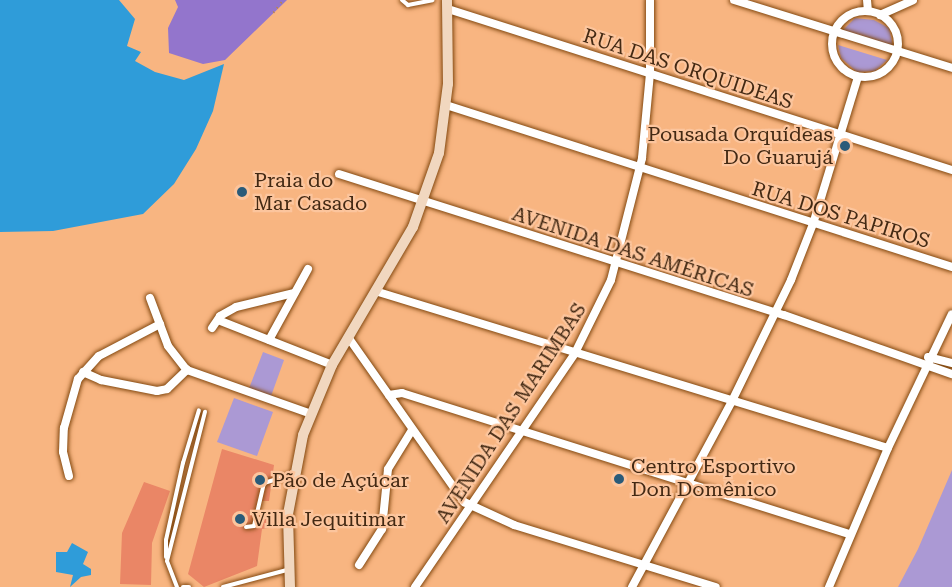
<!DOCTYPE html>
<meta charset="utf-8">
<style>
body{margin:0}
#map{position:relative;width:952px;height:587px;overflow:hidden;background:#f8b581;font-family:"Roboto Serif",serif}
div>[style]{position:absolute}
[style*='--x']{left:calc(var(--x)*1px);top:calc(var(--y)*1px);width:calc(var(--w)*1px);rotate:calc(var(--a)*1deg)}
.green>*{inset:0;background:#ab99d4}
.forest>*{inset:0;background:#9375cc}
.water>*{inset:0;background:#2f9cd9}
.building>*{inset:0;background:#ea8666}
.path>*{height:1.5px;margin-top:-0.75px;transform-origin:0;background:repeating-linear-gradient(90deg,#b78359 0 1.5px,transparent 0 6px)}
.roads{filter:drop-shadow(0 0 2px #834910) drop-shadow(0 0 2px #834910)}
.lane>*{height:4px;margin:-2px;padding:0 2px;transform-origin:2px;border-radius:2px;background:#fff}
.street>*{height:8px;margin:-4px;padding:0 4px;transform-origin:4px;border-radius:4px;background:#fff}
.street>.ring{margin:-4px;padding:0;box-sizing:content-box;background:none;border:8px solid #fff;border-radius:50%}
.secondary>*{height:10px;margin:-5px;padding:0 5px;transform-origin:5px;border-radius:5px;background:#f1d7bf}
.dots>*{width:16px;height:16px;translate:-50% -50%;box-sizing:border-box;border:3px solid #fcc59d;border-radius:50%}
span{translate:-50% -50%;white-space:nowrap;text-align:center;line-height:1.15;-webkit-text-stroke:4.5px #fcc59d;paint-order:stroke}
.street-label{font-size:20px;color:#432913}
.poi-label{font-size:20px;color:#432913}
.right{translate:-100% -50%;text-align:right}
.left{translate:0 -50%;text-align:left}
</style>
<div id="map">
<div class="green">
<i style="clip-path:polygon(855px 18px,874px 20px,889px 28px,893px 46px,842px 31px)"></i>
<i style="clip-path:polygon(838px 45px,887px 60px,875px 71px,857px 72px,841px 58px)"></i>
<i style="clip-path:polygon(263px 352px,284px 360px,270px 399px,248px 391px)"></i>
<i style="clip-path:polygon(234px 398px,273px 412px,257px 456px,217px 442px)"></i>
<i style="clip-path:polygon(952px 470px,952px 587px,898px 587px,918px 549px)"></i>
</div>
<div class="forest">
<i style="clip-path:polygon(175px 0,287px 0,225px 60px,203px 64px,169px 53px,168px 28px,178px 7px)"></i>
</div>
<div class="water">
<i style="clip-path:polygon(0 0,119px 0,135px 19px,127px 46px,141px 52px,135px 61px,155px 72px,184px 80px,224px 64px,213px 111px,196px 149px,174px 184px,143px 214px,53px 231px,0 232px)"></i>
<i style="clip-path:polygon(72px 543px,88px 552px,83px 564px,91px 569px,91px 575px,81px 577px,70px 587px,73px 575px,56px 572px,56px 552px,67px 552px)"></i>
</div>
<div class="building">
<i style="clip-path:polygon(222px 449px,274px 465px,269px 501px,261px 501px,260px 513px,270px 514px,269px 528px,262px 529px,257px 566px,204px 587px,188px 574px)"></i>
<i style="clip-path:polygon(144px 482px,170px 491px,152px 543px,151px 585px,120px 584px,122px 533px)"></i>
</div>
<div class="path">
<i style="--x:273;--y:13;--w:16;--a:-52"></i>
</div>
<div class="roads">
<div class="lane">
<i style="--x:402;--y:0;--w:8;--a:40"></i>
<i style="--x:408;--y:5;--w:25;--a:-11"></i>
<i style="--x:246;--y:527;--w:8;--a:-7"></i>
<i style="--x:254;--y:526;--w:44;--a:-76.9"></i>
<i style="--x:264;--y:483;--w:30;--a:-17"></i>
<i style="--x:166;--y:557;--w:17;--a:-90"></i>
<i style="--x:166;--y:540;--w:79;--a:-77.6"></i>
<i style="--x:183;--y:463;--w:55;--a:-73.2"></i>
<i style="--x:177;--y:587;--w:28;--a:-111"></i>
<i style="--x:167;--y:561;--w:154;--a:-75.7"></i>
<i style="--x:183;--y:587;--w:6;--a:0"></i>
<i style="--x:223;--y:587;--w:66;--a:-14.9"></i>
</div>
<div class="street">
<i style="--x:734;--y:0;--w:228;--a:17.3"></i>
<i style="--x:867;--y:0;--w:11;--a:85"></i>
<i style="--x:448;--y:9;--w:529;--a:17.72"></i>
<i class="ring" style="left:832px;top:11px;width:58px;height:58px"></i>
<i style="--x:880;--y:15;--w:36;--a:-24"></i>
<i style="--x:446;--y:105;--w:531;--a:17.75"></i>
<i style="--x:339;--y:174;--w:467;--a:17.6"></i>
<i style="--x:784;--y:315;--w:178;--a:19.4"></i>
<i style="--x:375;--y:291;--w:536;--a:17.02"></i>
<i style="--x:150;--y:298;--w:51;--a:69.4"></i>
<i style="--x:168;--y:346;--w:31;--a:52"></i>
<i style="--x:187;--y:370;--w:132;--a:19.5"></i>
<i style="--x:218;--y:320;--w:123;--a:21.5"></i>
<i style="--x:212;--y:328;--w:14;--a:-56"></i>
<i style="--x:220;--y:316;--w:18;--a:-29"></i>
<i style="--x:236;--y:307;--w:60;--a:-13.6"></i>
<i style="--x:348;--y:337;--w:202;--a:54.9"></i>
<i style="--x:464;--y:502;--w:55;--a:24.7"></i>
<i style="--x:514;--y:525;--w:211;--a:17.1"></i>
<i style="--x:269;--y:340;--w:81;--a:-61.2"></i>
<i style="--x:928;--y:357;--w:25;--a:14"></i>
<i style="--x:83;--y:372;--w:20;--a:24"></i>
<i style="--x:101;--y:380;--w:57;--a:11.1"></i>
<i style="--x:157;--y:391;--w:10;--a:-11"></i>
<i style="--x:167;--y:389;--w:28;--a:-44"></i>
<i style="--x:389;--y:395;--w:13;--a:-9"></i>
<i style="--x:402;--y:393;--w:470;--a:17.5"></i>
<i style="--x:69;--y:476;--w:25;--a:-104"></i>
<i style="--x:63;--y:452;--w:24;--a:-88"></i>
<i style="--x:64;--y:428;--w:51;--a:-74.1"></i>
<i style="--x:78;--y:379;--w:31;--a:-48"></i>
<i style="--x:99;--y:356;--w:69;--a:-27.7"></i>
<i style="--x:359;--y:565;--w:43;--a:-57.4"></i>
<i style="--x:382;--y:529;--w:60;--a:-84.3"></i>
<i style="--x:388;--y:469;--w:46;--a:-58.4"></i>
<i style="--x:415;--y:587;--w:283;--a:-55.6"></i>
<i style="--x:575;--y:353;--w:81;--a:-63.7"></i>
<i style="--x:611;--y:280;--w:126;--a:-75.7"></i>
<i style="--x:642;--y:158;--w:84;--a:-84.6"></i>
<i style="--x:650;--y:74;--w:74;--a:-90"></i>
<i style="--x:632;--y:587;--w:211;--a:-61.7"></i>
<i style="--x:732;--y:401;--w:135;--a:-64"></i>
<i style="--x:791;--y:280;--w:60;--a:-68.6"></i>
<i style="--x:813;--y:224;--w:154;--a:-73"></i>
<i style="--x:829;--y:587;--w:151;--a:-67"></i>
<i style="--x:888;--y:448;--w:148;--a:-64.5"></i>
</div>
<div class="secondary">
<i style="--x:290;--y:587;--w:73;--a:-91.6"></i>
<i style="--x:288;--y:514;--w:80;--a:-79.2"></i>
<i style="--x:303;--y:435;--w:76;--a:-67.5"></i>
<i style="--x:332;--y:365;--w:160;--a:-59.6"></i>
<i style="--x:413;--y:227;--w:78;--a:-70.6"></i>
<i style="--x:439;--y:153;--w:70;--a:-82.6"></i>
<i style="--x:448;--y:84;--w:84;--a:-90.7"></i>
</div>
</div>
<div class="dots">
<i style="left:845px;top:146px;background:#2a5b79"></i>
<i style="left:242px;top:192px;background:#2a5b79"></i>
<i style="left:619px;top:479px;background:#2a5b79"></i>
<i style="left:260px;top:480px;background:#2a5b79"></i>
<i style="left:240px;top:519px;background:#2a5b79"></i>
</div>
<div class="street-label">
<span style="left:688px;top:69px;rotate:18deg">RUA DAS ORQUIDEAS</span>
<span style="left:841px;top:215px;rotate:17deg">RUA DOS PAPIROS</span>
<span style="left:633px;top:252px;rotate:18deg">AVENIDA DAS AMÉRICAS</span>
<span style="left:511px;top:413px;rotate:-57deg">AVENIDA DAS MARIMBAS</span>
</div>
<div class="poi-label">
<span class="right" style="left:833px;top:146px">Pousada Orquídeas<br>Do Guarujá</span>
<span class="left" style="left:254px;top:192px">Praia do<br>Mar Casado</span>
<span class="left" style="left:631px;top:478px">Centro Esportivo<br>Don Domênico</span>
<span class="left" style="left:272px;top:480px">Pão de Açúcar</span>
<span class="left" style="left:252px;top:519px">Villa Jequitimar</span>
</div>
</div>
